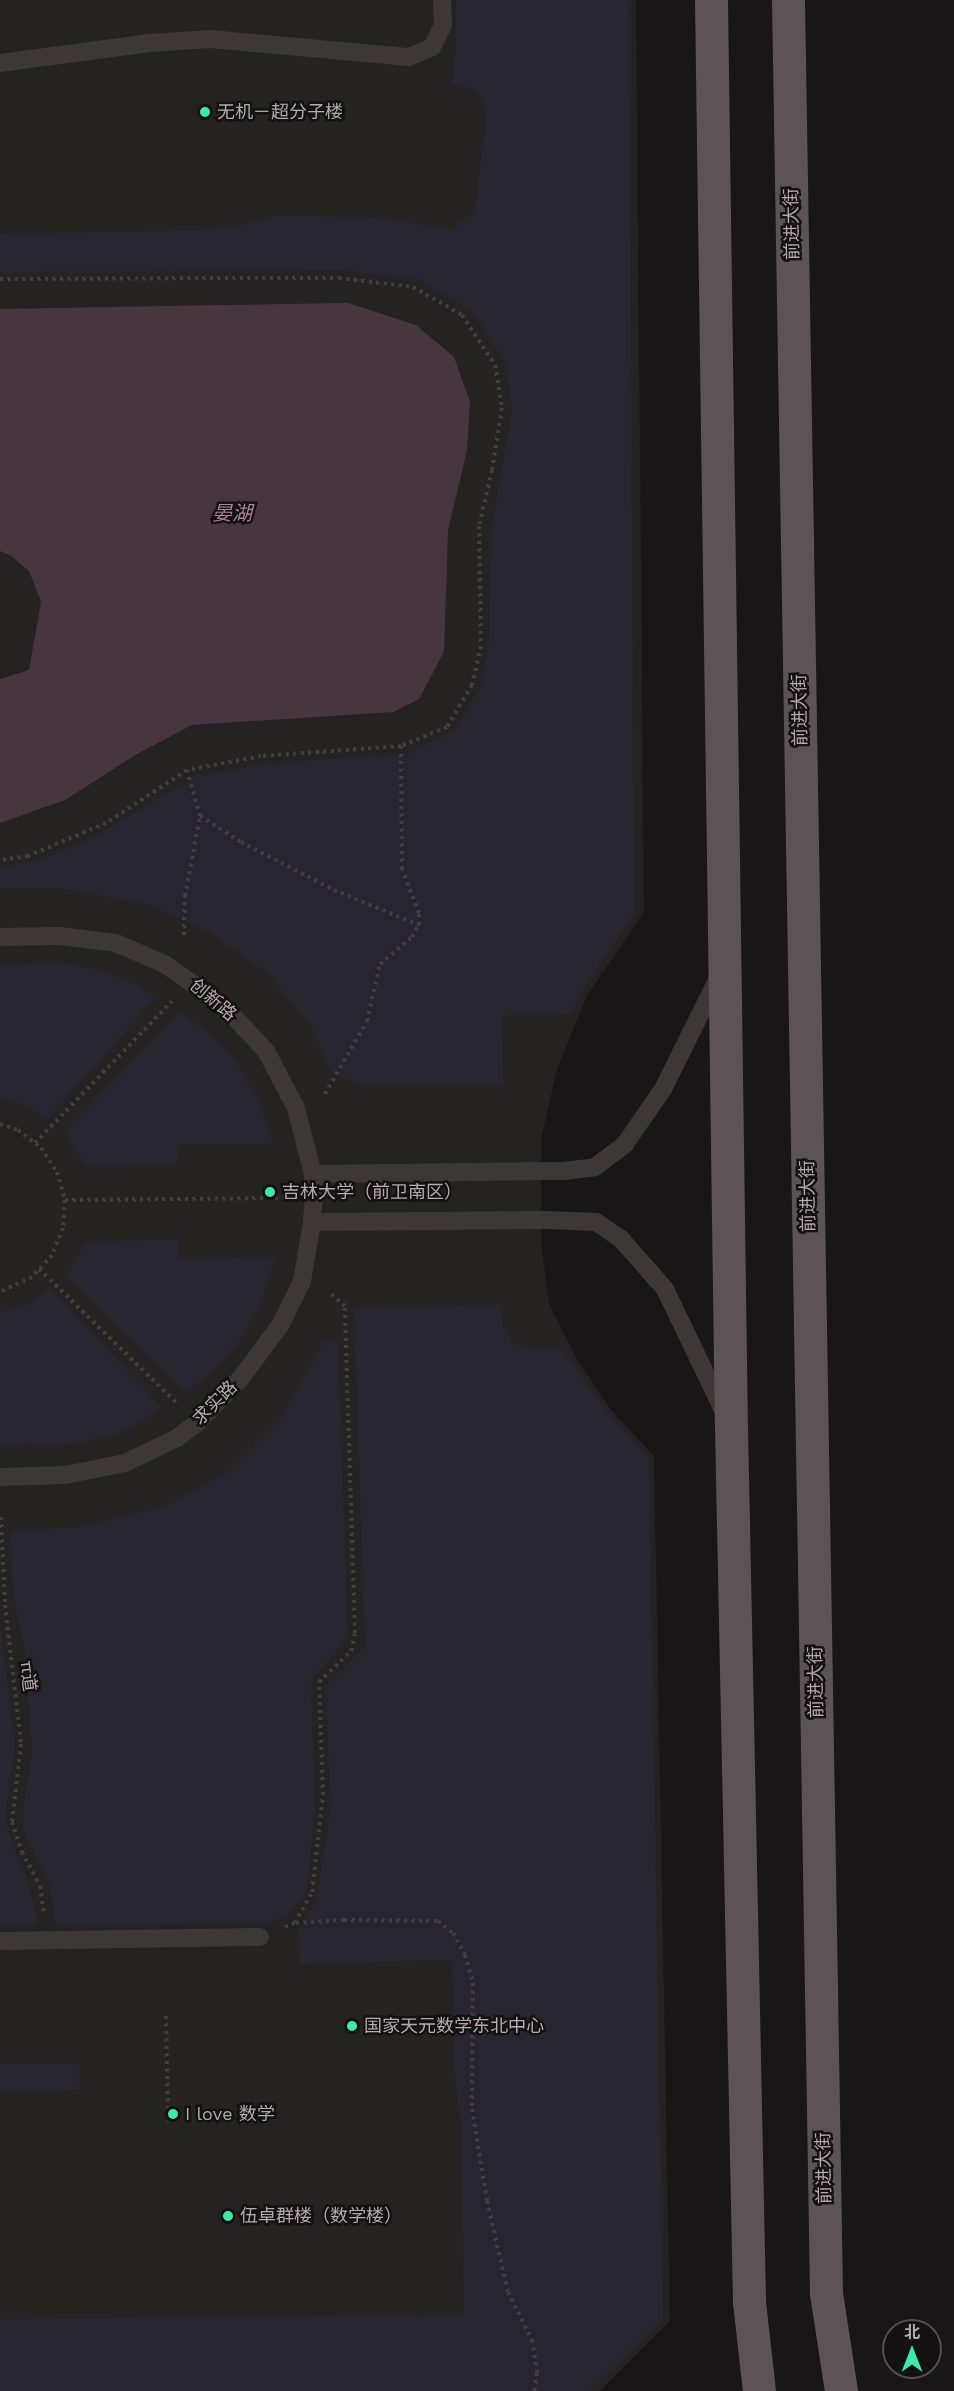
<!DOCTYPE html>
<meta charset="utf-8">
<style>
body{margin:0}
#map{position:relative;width:954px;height:2391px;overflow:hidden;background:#181616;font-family:"Work Sans","Noto Sans SC",sans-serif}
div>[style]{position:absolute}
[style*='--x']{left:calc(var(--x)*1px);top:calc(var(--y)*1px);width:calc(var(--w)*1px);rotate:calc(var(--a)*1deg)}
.built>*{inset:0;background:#252222}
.green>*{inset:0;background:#272630}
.water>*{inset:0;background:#47363f}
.path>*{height:4px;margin-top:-2px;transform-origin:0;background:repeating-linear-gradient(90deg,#443d3f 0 3px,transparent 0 7.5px)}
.lane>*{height:18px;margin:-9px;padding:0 9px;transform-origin:9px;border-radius:9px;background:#3d3738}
.primary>*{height:33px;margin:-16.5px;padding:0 16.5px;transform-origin:16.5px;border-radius:16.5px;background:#5c5356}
.dots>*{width:16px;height:16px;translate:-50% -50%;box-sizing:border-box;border:3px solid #131111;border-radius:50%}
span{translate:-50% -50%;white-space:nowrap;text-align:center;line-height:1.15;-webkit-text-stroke:5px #131111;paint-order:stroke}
.poi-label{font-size:18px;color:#b7a9ae}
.left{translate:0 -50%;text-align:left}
.street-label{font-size:18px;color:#b7a9ae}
.water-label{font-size:20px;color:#b0829c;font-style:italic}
.north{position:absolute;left:882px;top:2319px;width:60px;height:60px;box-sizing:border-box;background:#131111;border:2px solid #554e50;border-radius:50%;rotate:0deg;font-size:16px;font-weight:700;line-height:24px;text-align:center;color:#b7a9ae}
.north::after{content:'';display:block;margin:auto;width:21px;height:27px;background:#3de9a8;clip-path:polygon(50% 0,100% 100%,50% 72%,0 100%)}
</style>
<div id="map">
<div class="built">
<i style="clip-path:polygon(0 0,636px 0,644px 912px,587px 996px,557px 1069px,541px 1140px,541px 1243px,549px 1304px,577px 1359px,611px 1410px,654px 1456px,670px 2321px,600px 2391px,0 2391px)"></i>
</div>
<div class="green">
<i style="clip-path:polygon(456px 0,629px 0,634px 913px,589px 979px,570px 1014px,502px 1015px,503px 1085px,360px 1085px,331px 1072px,312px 1027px,267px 973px,209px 932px,148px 904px,57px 888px,0 888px,0 867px,38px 861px,89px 840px,197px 776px,266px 764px,409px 753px,455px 730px,481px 686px,489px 643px,491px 530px,512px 412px,506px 365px,474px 313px,419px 279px,342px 270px,0 272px,0 234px,200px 230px,244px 225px,278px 215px,378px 218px,453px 229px,475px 210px,487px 113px,477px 91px,452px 83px,456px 43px)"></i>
<i style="clip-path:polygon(62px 963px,103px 971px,137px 985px,156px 998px,47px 1119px,25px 1105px,0 1098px,0 965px)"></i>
<i style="clip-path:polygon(180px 1012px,207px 1031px,235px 1060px,259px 1101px,273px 1144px,178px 1145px,177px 1165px,85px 1166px,64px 1132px)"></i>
<i style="clip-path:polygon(178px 1239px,179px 1259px,275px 1257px,262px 1301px,239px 1342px,212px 1372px,186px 1392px,66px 1276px,86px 1242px)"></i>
<i style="clip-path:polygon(50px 1289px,162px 1407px,144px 1420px,111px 1436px,70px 1444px,0 1445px,0 1312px,28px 1304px)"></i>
<i style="clip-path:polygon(501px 1305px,503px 1327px,512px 1341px,526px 1349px,562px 1349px,607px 1412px,649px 1459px,663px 2319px,589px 2391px,0 2391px,0 2319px,464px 2315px,461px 2120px,455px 2083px,452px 1960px,300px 1964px,298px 1931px,316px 1902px,331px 1806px,325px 1687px,365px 1647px,354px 1308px)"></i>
<i style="clip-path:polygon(324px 1341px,338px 1342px,348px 1639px,311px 1679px,315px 1810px,306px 1894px,284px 1918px,261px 1923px,56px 1925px,50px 1884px,23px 1829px,23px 1808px,32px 1753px,24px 1647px,13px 1595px,10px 1531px,82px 1527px,167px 1506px,229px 1471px,281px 1418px)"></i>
<i style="clip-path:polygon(0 1623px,15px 1746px,5px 1816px,11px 1841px,29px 1884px,38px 1925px,0 1925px)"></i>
<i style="clip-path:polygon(79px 2063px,79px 2090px,0 2091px,0 2064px)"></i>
</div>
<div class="water">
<i style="clip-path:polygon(348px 303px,416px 325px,454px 357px,470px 402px,467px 450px,448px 531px,444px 652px,419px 699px,393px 712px,192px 725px,137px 754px,65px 800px,0 823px,0 679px,29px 670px,41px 602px,29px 571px,10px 555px,0 551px,0 309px)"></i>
</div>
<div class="path">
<i style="--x:0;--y:279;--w:339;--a:-0.2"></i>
<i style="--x:339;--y:278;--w:75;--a:6.9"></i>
<i style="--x:413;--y:287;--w:56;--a:29.7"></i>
<i style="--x:462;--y:315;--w:60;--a:56.6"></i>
<i style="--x:495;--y:365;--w:44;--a:80.8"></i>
<i style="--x:502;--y:408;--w:63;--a:99.2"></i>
<i style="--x:492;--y:470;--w:57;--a:103.1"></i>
<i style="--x:479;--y:526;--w:120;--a:89"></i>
<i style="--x:481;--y:646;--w:40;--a:103"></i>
<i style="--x:472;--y:685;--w:49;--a:120.8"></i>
<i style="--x:447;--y:727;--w:50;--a:157.6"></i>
<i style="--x:401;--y:746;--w:140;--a:175.9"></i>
<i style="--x:261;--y:756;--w:75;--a:169.3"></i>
<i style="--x:187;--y:770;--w:97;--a:146.8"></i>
<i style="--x:106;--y:823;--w:85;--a:157.1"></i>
<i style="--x:28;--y:856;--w:28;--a:172"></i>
<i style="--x:200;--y:816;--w:49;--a:32.4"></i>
<i style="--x:241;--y:842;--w:105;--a:27.3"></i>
<i style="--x:334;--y:890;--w:92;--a:22.4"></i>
<i style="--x:184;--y:935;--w:39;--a:-89"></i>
<i style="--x:185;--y:896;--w:81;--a:-79.4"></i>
<i style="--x:200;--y:816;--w:48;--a:-105.8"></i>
<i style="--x:325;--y:1094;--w:84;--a:-60.1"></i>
<i style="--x:367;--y:1021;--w:58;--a:-77.2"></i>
<i style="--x:380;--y:964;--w:42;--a:-40.2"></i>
<i style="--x:412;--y:937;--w:14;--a:-60"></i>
<i style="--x:419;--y:925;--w:12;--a:-90"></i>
<i style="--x:419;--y:913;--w:47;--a:-111.1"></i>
<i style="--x:402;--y:869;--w:123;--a:-90.5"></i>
<i style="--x:0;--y:1124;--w:19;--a:18"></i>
<i style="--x:18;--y:1130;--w:29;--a:38"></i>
<i style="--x:41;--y:1148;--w:29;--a:56"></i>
<i style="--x:57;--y:1172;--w:29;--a:74"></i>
<i style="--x:65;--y:1200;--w:28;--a:94"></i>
<i style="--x:63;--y:1228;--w:29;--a:112"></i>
<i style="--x:52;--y:1255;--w:30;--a:132"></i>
<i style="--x:32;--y:1277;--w:35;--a:155"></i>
<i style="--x:35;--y:1143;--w:197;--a:-46"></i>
<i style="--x:65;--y:1200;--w:224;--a:-0.5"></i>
<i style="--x:39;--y:1269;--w:194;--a:44.2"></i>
<i style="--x:1;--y:1517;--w:88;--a:87.4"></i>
<i style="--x:5;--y:1605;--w:140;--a:83.4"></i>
<i style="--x:21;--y:1744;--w:79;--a:96.6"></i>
<i style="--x:12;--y:1822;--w:32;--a:72"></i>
<i style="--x:22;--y:1852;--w:38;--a:62"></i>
<i style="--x:40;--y:1886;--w:27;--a:82"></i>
<i style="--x:296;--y:1923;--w:48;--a:-3.6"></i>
<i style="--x:344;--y:1920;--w:94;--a:0.6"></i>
<i style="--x:438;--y:1921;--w:19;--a:39"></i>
<i style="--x:453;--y:1933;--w:25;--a:61"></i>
<i style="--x:465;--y:1955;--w:29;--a:74"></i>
<i style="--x:473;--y:1983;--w:126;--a:90.5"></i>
<i style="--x:472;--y:2109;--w:93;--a:80.7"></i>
<i style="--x:487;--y:2201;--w:93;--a:77"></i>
<i style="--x:508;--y:2292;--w:54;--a:63.4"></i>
<i style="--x:532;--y:2340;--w:33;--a:81"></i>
<i style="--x:537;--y:2373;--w:18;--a:99"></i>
<i style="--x:285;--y:1927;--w:11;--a:-22"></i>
<i style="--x:295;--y:1923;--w:35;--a:-61"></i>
<i style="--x:312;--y:1892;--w:98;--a:-83.5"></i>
<i style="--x:323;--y:1795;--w:113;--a:-92"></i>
<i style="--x:319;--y:1682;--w:45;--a:-44.1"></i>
<i style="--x:351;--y:1651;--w:18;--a:-77"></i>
<i style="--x:355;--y:1633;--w:327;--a:-91.8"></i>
<i style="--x:345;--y:1306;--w:21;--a:-139"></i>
<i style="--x:166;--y:2016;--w:106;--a:88.9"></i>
</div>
<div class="lane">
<i style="--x:0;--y:63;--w:151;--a:-7.6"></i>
<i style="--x:150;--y:43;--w:60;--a:-3.8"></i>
<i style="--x:210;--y:39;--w:200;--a:5.2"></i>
<i style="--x:409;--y:57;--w:25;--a:-23"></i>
<i style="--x:432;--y:47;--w:25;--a:-63"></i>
<i style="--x:443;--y:25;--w:25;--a:-92"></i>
<i style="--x:0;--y:937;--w:60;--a:-1"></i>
<i style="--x:60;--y:936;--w:56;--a:7.1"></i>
<i style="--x:116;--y:943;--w:55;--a:23.7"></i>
<i style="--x:166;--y:965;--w:71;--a:35.3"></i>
<i style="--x:224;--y:1006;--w:62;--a:47"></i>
<i style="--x:266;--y:1051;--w:64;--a:62.2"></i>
<i style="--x:296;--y:1108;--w:68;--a:75.6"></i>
<i style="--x:313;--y:1174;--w:23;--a:88"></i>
<i style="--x:314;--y:1197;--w:25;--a:95"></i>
<i style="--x:312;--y:1222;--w:60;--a:99.6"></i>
<i style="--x:302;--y:1281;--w:48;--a:116"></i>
<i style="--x:281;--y:1324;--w:67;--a:126.5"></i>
<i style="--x:241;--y:1378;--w:63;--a:134.4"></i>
<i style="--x:197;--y:1423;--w:25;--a:143"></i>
<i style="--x:177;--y:1438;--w:58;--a:154.3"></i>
<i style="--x:125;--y:1463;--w:61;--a:168.7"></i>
<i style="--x:65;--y:1475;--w:65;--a:178.2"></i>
<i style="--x:313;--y:1174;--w:251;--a:-0.7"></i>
<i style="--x:564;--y:1171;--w:31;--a:-7"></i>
<i style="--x:595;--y:1167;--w:38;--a:-37"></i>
<i style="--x:625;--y:1144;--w:67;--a:-55.4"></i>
<i style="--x:663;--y:1089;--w:126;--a:-63.6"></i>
<i style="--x:312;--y:1222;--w:235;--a:-0.5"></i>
<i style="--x:547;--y:1220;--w:49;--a:2.3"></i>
<i style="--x:596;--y:1222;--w:29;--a:34"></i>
<i style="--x:620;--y:1238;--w:68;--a:48.6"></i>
<i style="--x:665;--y:1289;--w:136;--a:64.4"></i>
<i style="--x:0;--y:1941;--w:260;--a:-0.9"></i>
</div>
<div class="primary">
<i style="--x:711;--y:0;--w:1427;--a:89.2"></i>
<i style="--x:731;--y:1427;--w:875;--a:88.82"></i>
<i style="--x:749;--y:2302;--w:90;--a:83.6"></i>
<i style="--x:788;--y:0;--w:2293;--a:89.05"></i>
<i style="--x:826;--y:2293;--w:99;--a:81.3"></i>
</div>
<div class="dots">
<i style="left:205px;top:112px;background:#3de9a8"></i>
<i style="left:270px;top:1192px;background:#3de9a8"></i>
<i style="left:352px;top:2026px;background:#3de9a8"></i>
<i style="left:173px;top:2114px;background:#3de9a8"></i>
<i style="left:228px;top:2216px;background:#3de9a8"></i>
</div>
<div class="poi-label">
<span class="left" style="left:217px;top:112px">无机－超分子楼</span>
<span class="left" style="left:282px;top:1192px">吉林大学（前卫南区）</span>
<span class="left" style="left:364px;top:2026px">国家天元数学东北中心</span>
<span class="left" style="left:185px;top:2114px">I love 数学</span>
<span class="left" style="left:240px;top:2216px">伍卓群楼（数学楼）</span>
</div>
<div class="street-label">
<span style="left:792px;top:224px;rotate:-91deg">前进大街</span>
<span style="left:800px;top:710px;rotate:-91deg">前进大街</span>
<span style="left:213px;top:1000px;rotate:40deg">创新路</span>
<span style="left:808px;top:1196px;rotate:-91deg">前进大街</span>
<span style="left:215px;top:1403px;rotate:-45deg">求实路</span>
<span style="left:28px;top:1676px;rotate:83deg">π道</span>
<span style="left:816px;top:1682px;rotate:-91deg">前进大街</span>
<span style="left:824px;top:2168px;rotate:-91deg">前进大街</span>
</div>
<div class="water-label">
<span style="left:232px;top:513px">晏湖</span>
</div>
<div class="north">北</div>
</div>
